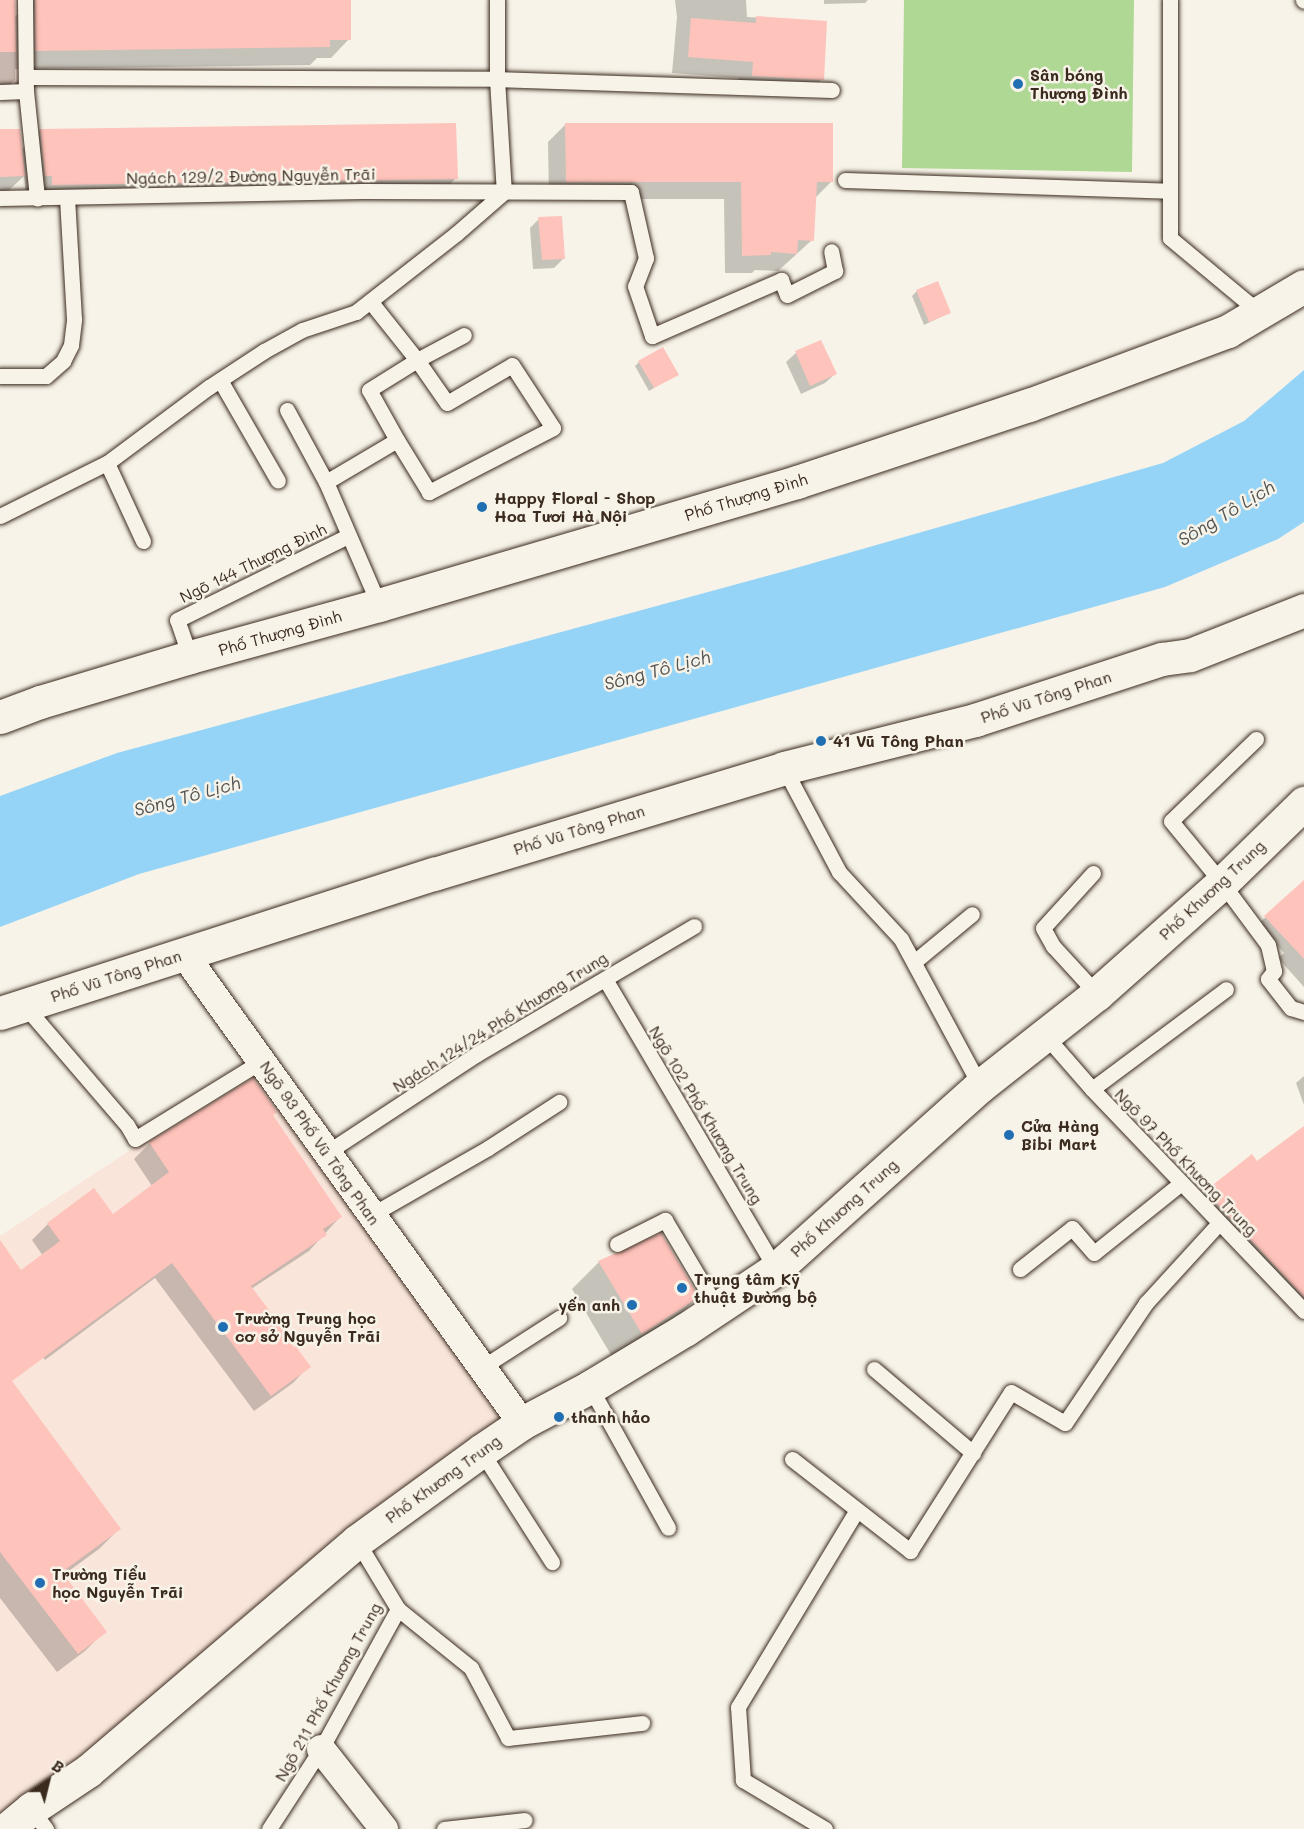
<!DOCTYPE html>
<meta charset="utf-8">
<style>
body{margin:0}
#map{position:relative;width:1304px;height:1829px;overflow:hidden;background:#f7f3e8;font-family:Mali,sans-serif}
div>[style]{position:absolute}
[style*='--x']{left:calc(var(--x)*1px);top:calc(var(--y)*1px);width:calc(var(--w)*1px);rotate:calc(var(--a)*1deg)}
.built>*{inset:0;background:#f9e5da}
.green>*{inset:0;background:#afd895}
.water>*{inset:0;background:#96d4f7}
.shadow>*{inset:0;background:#0003}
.building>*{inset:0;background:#fec3bb}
.roads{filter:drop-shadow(0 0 2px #3b2a1e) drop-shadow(0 0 2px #3b2a1e)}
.lane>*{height:15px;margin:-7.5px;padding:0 7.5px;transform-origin:7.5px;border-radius:7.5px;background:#f7f3e8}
.street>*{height:28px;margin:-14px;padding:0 14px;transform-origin:14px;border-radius:14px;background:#f7f3e8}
.secondary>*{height:33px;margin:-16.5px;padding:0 16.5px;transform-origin:16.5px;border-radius:16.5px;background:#f7f3e8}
.dots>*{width:16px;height:16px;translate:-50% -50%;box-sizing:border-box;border:3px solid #f7f3e8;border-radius:50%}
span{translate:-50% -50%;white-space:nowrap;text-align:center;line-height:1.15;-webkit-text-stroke:5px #f7f3e8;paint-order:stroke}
.poi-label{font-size:16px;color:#3b2a1e;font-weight:700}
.left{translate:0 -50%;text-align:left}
.right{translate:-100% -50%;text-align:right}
.street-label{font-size:16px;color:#3b2a1e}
.water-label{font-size:18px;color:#525454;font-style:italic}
.north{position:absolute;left:18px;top:1751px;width:60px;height:60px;-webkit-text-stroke:4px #f7f3e8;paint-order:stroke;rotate:35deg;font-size:16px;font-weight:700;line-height:24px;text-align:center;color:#3b2a1e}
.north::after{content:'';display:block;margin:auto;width:21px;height:27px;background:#3b2a1e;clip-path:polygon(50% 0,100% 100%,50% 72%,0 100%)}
</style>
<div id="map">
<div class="built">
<i style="clip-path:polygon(0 0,21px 0,20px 84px,0 84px)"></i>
<i style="clip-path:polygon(261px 1064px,509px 1417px,0 1825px,0 1236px)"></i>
</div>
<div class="green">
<i style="clip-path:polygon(904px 0,1134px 0,1132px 172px,902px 168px)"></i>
</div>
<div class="water">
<i style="clip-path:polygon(1304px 370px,1304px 522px,1278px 539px,1165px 587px,139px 874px,0 927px,0 796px,117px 753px,789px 570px,1163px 463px,1244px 421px)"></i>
</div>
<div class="shadow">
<i style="clip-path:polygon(0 0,14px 0,14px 18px,32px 0,350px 0,349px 39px,331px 58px,317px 58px,310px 65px,15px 69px,15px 80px,0 95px)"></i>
<i style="clip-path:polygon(675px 0,746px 0,747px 17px,826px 22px,822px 79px,806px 96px,737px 92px,738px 78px,672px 73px,677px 17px)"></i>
<i style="clip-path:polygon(824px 0,868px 0,865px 3px,824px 4px)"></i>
<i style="clip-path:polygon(566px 124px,832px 181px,814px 199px,812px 240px,778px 271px,755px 270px,752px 273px,725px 273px,724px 199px,549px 199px,548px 142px)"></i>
<i style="clip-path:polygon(40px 130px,456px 178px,437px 198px,34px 203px,26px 195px,24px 176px,4px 195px,0 195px,0 131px,21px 150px)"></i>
<i style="clip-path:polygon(539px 219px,564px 258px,554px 268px,533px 269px,530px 228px)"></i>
<i style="clip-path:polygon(917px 291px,949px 313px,924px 325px,912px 296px)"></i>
<i style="clip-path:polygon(796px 353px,835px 374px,825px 383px,801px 394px,786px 362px)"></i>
<i style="clip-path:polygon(639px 362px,677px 374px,649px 391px,635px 366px)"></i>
<i style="clip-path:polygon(1304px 882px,1304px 987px,1278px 958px,1284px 953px,1258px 924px)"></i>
<i style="clip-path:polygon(1304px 1076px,1304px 1105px,1296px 1083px)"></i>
<i style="clip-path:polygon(272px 1115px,340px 1217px,309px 1251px,251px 1289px,309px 1366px,293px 1383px,254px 1411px,155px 1278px,45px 1360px,10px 1313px,0 1320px,0 1260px,21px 1272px,43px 1256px,32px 1240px,48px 1224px,112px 1216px,152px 1186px,134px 1159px,150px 1143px)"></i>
<i style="clip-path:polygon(1304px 1127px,1304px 1314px,1198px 1200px,1252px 1156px,1257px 1163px)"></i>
<i style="clip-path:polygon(599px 1262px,698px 1297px,670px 1324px,614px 1360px,572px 1289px)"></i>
<i style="clip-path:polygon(0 1374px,119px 1529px,99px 1549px,62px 1576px,105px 1631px,85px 1651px,57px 1672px,0 1598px)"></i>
</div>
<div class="building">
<i style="clip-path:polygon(0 0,15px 0,16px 52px,0 52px)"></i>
<i style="clip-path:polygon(35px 0,351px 0,351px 40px,330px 40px,330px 47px,35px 51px)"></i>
<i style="clip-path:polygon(756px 16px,827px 21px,824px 80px,752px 76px,753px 62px,688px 57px,691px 18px,756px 23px)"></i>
<i style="clip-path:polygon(456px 123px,458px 179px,52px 185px,52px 176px,45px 176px,40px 129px)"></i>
<i style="clip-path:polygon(565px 123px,833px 123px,833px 182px,817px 182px,814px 241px,798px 240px,797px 254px,771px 252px,771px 255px,742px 256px,741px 182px,566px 182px)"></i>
<i style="clip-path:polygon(0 129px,20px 129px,25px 176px,0 177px)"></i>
<i style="clip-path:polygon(562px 216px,565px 259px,542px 260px,538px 217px)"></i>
<i style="clip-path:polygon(938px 281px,951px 313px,929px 322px,916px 290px)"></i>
<i style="clip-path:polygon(821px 340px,837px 374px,810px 386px,795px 351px)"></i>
<i style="clip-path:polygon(663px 347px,679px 375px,654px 388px,638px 361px)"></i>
<i style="clip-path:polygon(1304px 880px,1304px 959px,1264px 916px)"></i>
<i style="clip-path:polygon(253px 1078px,277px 1112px,273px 1115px,342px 1217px,323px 1229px,327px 1235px,251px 1286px,311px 1367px,271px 1396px,172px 1263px,12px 1381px,121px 1529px,62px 1572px,107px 1632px,78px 1654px,0 1552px,0 1240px,21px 1270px,60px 1241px,47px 1223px,94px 1188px,113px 1214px,169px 1172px,149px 1142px)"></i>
<i style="clip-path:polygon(1304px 1126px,1304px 1297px,1205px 1191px,1252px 1154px,1257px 1161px)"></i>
<i style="clip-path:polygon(661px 1233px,699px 1297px,642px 1334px,598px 1261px)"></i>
</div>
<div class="roads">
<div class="lane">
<i style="--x:25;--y:0;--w:91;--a:89.4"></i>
<i style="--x:26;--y:91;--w:108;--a:84.1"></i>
<i style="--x:497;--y:0;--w:79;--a:90"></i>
<i style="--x:497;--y:79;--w:113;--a:86.5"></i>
<i style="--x:1170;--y:0;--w:238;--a:90"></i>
<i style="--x:1170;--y:238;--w:102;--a:39.8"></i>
<i style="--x:1248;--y:303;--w:14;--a:56"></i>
<i style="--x:1303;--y:0;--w:1;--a:45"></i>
<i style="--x:26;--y:77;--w:471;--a:0.2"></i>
<i style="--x:497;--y:79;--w:335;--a:1.9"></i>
<i style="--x:0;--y:92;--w:26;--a:-2"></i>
<i style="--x:845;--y:180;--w:324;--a:1.9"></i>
<i style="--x:0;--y:198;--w:362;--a:-1.1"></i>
<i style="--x:362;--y:191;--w:269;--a:0.2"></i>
<i style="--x:631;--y:192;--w:68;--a:77.2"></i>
<i style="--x:646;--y:258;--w:30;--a:111"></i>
<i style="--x:635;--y:286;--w:53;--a:71.2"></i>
<i style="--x:652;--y:336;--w:141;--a:-23.5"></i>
<i style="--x:781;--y:280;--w:16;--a:68"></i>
<i style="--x:787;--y:295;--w:54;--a:-26.6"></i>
<i style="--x:835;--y:271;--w:20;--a:-101"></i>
<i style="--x:370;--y:301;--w:75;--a:51.5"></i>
<i style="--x:417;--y:360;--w:53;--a:-28"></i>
<i style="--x:0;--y:376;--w:46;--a:0"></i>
<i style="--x:46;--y:376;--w:23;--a:-41"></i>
<i style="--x:63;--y:361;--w:18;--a:-63"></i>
<i style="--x:71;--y:345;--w:26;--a:-83"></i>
<i style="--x:74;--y:319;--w:122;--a:-93.3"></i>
<i style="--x:220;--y:380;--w:116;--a:60.1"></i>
<i style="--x:287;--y:410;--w:82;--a:61.6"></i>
<i style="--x:326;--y:482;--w:134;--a:66.7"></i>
<i style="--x:107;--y:463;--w:86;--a:65.2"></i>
<i style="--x:326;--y:482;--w:82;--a:-30.6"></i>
<i style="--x:397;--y:440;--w:57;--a:-119.2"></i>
<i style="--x:369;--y:390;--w:57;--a:-32"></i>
<i style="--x:417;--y:360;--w:52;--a:55.1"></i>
<i style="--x:447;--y:403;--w:75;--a:-30.3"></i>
<i style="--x:512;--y:365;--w:75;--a:56.9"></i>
<i style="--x:553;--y:428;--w:140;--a:152.7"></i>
<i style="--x:429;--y:492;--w:61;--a:-121.6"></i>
<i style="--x:0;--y:516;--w:119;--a:-26.4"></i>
<i style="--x:107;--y:463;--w:127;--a:-36.7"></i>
<i style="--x:209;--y:387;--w:66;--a:-33.2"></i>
<i style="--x:264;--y:351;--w:43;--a:-28.9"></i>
<i style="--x:302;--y:330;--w:57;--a:-18.4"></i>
<i style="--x:356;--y:312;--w:128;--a:-38"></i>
<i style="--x:457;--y:233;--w:62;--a:-41.1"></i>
<i style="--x:190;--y:657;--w:39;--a:-109"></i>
<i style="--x:177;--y:620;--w:191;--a:-26.2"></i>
<i style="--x:1256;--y:739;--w:118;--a:136"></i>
<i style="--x:1171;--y:821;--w:80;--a:50.6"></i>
<i style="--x:1222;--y:883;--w:77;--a:53.4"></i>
<i style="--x:1268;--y:945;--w:27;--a:77"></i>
<i style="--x:1274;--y:971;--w:10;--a:127"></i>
<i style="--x:1268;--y:979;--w:37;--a:52"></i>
<i style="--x:1291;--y:1008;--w:14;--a:17"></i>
<i style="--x:784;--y:768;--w:118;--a:62.1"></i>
<i style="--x:839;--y:872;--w:91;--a:47.2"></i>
<i style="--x:901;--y:939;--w:167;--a:61.7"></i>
<i style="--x:1093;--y:873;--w:74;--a:132.3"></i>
<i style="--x:1043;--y:928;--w:21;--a:61"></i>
<i style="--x:1053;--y:946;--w:65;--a:47.5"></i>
<i style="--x:914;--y:962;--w:75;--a:-39.6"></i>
<i style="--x:605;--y:979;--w:337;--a:59.5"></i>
<i style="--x:24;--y:1005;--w:158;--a:49.4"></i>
<i style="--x:127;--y:1125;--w:16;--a:60"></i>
<i style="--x:135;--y:1139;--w:149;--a:-31.6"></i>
<i style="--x:1044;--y:1034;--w:73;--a:48.9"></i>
<i style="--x:1092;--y:1089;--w:307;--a:46.3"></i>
<i style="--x:1092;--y:1089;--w:167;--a:-36.7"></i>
<i style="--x:326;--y:1153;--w:181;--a:-33.3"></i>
<i style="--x:477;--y:1054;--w:252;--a:-30.5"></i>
<i style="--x:371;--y:1215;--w:135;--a:-29.8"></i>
<i style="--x:488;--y:1148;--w:85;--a:-32.9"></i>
<i style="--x:617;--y:1244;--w:54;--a:-26.6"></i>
<i style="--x:665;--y:1220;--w:102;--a:59.4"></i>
<i style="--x:1020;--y:1269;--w:66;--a:-38.3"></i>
<i style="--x:1072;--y:1228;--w:33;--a:49"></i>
<i style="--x:1094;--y:1253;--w:112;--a:-38.8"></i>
<i style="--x:481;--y:1368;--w:93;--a:-32.7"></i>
<i style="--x:874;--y:1369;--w:130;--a:40.3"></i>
<i style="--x:590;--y:1387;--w:161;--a:61"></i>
<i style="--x:481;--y:1451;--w:132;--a:57.4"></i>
<i style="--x:792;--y:1459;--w:150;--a:37.9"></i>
<i style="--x:910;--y:1551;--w:188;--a:-57.6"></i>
<i style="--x:1011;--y:1392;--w:62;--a:29.9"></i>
<i style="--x:1065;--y:1423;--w:145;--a:-56"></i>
<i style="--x:1146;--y:1303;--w:108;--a:-47.6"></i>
<i style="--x:398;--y:1609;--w:94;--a:38.9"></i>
<i style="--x:471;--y:1668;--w:79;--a:62.1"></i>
<i style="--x:508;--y:1738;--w:135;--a:-6.4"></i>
<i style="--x:31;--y:1809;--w:25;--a:53"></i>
<i style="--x:269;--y:1829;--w:95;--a:-57"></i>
<i style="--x:321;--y:1749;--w:160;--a:-61.2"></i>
<i style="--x:398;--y:1609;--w:79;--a:-121.1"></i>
<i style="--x:444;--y:1829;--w:81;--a:-6.3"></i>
<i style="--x:825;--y:1829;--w:96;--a:-149.1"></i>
<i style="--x:743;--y:1780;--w:73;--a:-93.9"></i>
<i style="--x:738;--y:1707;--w:230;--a:-58.9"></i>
</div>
<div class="street">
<i style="--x:184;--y:954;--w:578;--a:54.22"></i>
<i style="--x:321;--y:1749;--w:102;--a:51.8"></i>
</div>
<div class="secondary">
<i style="--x:0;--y:717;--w:43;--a:-20.6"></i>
<i style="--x:40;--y:702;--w:157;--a:-16.7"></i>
<i style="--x:190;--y:657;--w:196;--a:-15.4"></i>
<i style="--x:379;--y:605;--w:436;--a:-16.4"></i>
<i style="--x:797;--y:482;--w:244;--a:-18.4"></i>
<i style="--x:1029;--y:405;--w:212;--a:-20.4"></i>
<i style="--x:1228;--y:331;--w:88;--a:-30.6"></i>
<i style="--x:0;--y:1013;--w:456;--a:-17.8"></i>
<i style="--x:434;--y:874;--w:366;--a:-16.8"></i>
<i style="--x:784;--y:768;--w:197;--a:-14.1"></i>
<i style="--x:975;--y:720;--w:197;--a:-18.1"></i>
<i style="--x:1162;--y:659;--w:28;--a:-8"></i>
<i style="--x:1190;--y:655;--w:123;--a:-21.5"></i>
<i style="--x:7;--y:1829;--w:31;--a:-40"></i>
<i style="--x:31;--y:1809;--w:69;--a:-33.7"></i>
<i style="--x:88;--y:1771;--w:354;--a:-40.5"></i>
<i style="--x:357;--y:1541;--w:153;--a:-36"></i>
<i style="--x:481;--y:1451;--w:50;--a:-34.3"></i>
<i style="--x:522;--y:1423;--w:77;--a:-27.9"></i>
<i style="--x:590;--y:1387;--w:112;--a:-31.1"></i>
<i style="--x:686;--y:1329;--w:108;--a:-33.7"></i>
<i style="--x:776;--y:1269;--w:274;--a:-41.9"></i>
<i style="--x:980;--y:1086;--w:149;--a:-38.2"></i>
<i style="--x:1097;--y:994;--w:167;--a:-41.6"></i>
<i style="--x:1222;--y:883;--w:115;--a:-44.3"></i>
</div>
</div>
<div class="dots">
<i style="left:1018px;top:84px;background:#1f6fb2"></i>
<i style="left:482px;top:507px;background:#1f6fb2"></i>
<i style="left:821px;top:741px;background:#1f6fb2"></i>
<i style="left:1009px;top:1135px;background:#1f6fb2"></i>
<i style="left:682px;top:1288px;background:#1f6fb2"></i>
<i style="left:632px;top:1305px;background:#1f6fb2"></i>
<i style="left:223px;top:1327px;background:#1f6fb2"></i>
<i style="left:559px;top:1417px;background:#1f6fb2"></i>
<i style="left:40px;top:1583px;background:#1f6fb2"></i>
</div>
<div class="poi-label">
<span class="left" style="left:1030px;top:84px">Sân bóng<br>Thượng Đình</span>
<span class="left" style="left:494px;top:507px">Happy Floral - Shop<br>Hoa Tươi Hà Nội</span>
<span class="left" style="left:833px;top:741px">41 Vũ Tông Phan</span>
<span class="left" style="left:1021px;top:1135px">Cửa Hàng<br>Bibi Mart</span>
<span class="left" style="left:694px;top:1288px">Trung tâm Kỹ<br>thuật Đường bộ</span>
<span class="right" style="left:620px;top:1305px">yến anh</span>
<span class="left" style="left:235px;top:1327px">Trường Trung học<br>cơ sở Nguyễn Trãi</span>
<span class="left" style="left:571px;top:1417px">thanh hảo</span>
<span class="left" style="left:52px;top:1583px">Trường Tiểu<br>học Nguyễn Trãi</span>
</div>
<div class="street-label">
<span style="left:251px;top:176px;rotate:-1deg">Ngách 129/2 Đường Nguyễn Trãi</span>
<span style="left:746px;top:497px;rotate:-17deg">Phố Thượng Đình</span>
<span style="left:253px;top:563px;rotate:-26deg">Ngõ 144 Thượng Đình</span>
<span style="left:280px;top:633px;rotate:-16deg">Phố Thượng Đình</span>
<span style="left:1046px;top:697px;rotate:-18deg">Phố Vũ Tông Phan</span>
<span style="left:579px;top:830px;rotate:-17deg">Phố Vũ Tông Phan</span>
<span style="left:1212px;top:890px;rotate:-43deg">Phố Khương Trung</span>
<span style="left:116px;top:976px;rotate:-18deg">Phố Vũ Tông Phan</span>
<span style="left:500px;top:1022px;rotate:-32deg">Ngách 124/24 Phố Khương Trung</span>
<span style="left:706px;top:1115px;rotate:59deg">Ngõ 102 Phố Khương Trung</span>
<span style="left:320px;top:1143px;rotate:55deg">Ngõ 93 Phố Vũ Tông Phan</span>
<span style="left:1186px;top:1162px;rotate:46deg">Ngõ 97 Phố Khương Trung</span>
<span style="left:844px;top:1208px;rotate:-42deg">Phố Khương Trung</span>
<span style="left:443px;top:1479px;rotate:-36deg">Phố Khương Trung</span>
<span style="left:328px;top:1692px;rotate:-61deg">Ngõ 211 Phố Khương Trung</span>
</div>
<div class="water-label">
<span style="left:1226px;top:513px;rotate:-31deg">Sông Tô Lịch</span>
<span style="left:657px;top:670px;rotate:-15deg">Sông Tô Lịch</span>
<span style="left:187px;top:796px;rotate:-15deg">Sông Tô Lịch</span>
</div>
<div class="north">B</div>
</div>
